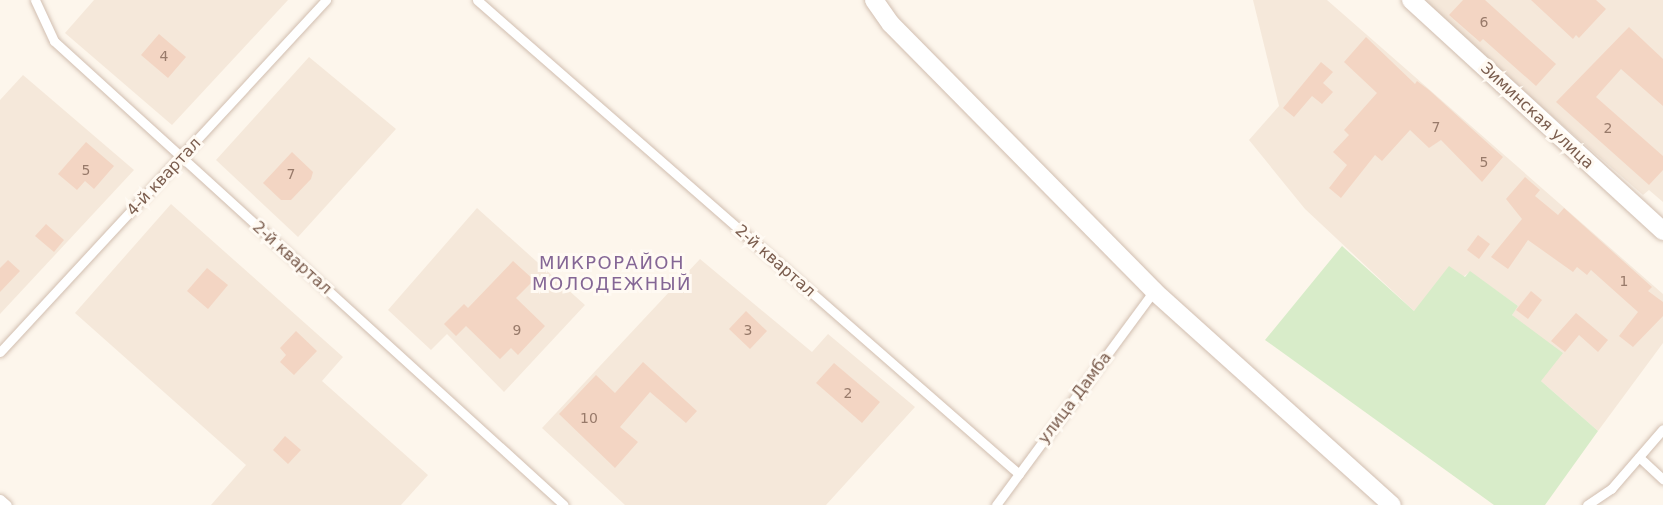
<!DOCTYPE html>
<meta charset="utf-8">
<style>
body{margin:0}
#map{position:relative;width:1663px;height:505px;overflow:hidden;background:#fdf6ec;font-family:"DejaVu Sans",sans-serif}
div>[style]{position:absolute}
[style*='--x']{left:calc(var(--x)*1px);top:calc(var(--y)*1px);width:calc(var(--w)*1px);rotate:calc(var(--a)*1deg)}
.residential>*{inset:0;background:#f5e8da}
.green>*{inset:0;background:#d8ecc9}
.building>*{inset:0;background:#f3d5c3}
.roads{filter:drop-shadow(0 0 2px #d1beb0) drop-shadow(0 0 2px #d1beb0)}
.service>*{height:9px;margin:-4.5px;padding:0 4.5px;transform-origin:4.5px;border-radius:4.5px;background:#fff}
.minor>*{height:18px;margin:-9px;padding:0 9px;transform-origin:9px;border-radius:9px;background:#fff}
span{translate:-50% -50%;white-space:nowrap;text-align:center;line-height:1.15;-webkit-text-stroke:6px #fffaf3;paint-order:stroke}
.number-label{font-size:14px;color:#987a6a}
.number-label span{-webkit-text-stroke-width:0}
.street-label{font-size:16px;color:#7a5c4d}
.neighbourhood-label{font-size:18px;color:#846695;letter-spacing:1.5px}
</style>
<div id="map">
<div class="residential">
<i style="clip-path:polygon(94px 0,288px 0,172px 125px,65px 33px)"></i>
<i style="clip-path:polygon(1253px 0,1327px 0,1663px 294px,1663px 343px,1598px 431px,1541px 381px,1512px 314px,1518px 306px,1470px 272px,1414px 311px,1305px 209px,1249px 140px,1279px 106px)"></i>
<i style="clip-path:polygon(1419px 0,1663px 0,1663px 202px,1649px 190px,1643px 195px)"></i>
<i style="clip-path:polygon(309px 57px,396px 129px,298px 237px,216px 160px)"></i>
<i style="clip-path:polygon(23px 75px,134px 170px,0 314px,0 100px)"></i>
<i style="clip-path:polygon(171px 204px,343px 357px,322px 381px,428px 475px,401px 505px,211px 505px,246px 465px,75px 313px)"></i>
<i style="clip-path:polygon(477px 208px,585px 305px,504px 392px,447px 334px,431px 350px,388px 310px)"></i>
<i style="clip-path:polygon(700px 259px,812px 352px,828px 334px,915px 407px,826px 505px,625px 505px,542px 428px)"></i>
</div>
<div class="green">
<i style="clip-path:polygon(1342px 246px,1414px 311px,1449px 266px,1465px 277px,1470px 271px,1518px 306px,1512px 315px,1563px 353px,1541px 381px,1598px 431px,1545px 505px,1494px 505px,1265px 340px)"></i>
</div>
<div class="building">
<i style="clip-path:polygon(1463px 0,1485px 0,1556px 64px,1536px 86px,1483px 39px,1480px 42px,1449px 15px)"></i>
<i style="clip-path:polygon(1531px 0,1596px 0,1606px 9px,1579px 38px,1576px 35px,1573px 39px)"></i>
<i style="clip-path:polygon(1629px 27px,1663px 59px,1663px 106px,1621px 69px,1596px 97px,1663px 156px,1663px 170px,1649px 185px,1556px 102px)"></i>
<i style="clip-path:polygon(159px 34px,186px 57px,168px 78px,141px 55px)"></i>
<i style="clip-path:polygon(1366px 37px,1415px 84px,1417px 81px,1429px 90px,1503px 157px,1482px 182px,1441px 140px,1429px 148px,1410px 130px,1382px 161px,1375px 155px,1341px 198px,1329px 188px,1347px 165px,1333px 152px,1349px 135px,1344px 130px,1377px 93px,1344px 62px)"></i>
<i style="clip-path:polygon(1321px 62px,1333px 72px,1323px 83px,1333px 92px,1322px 104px,1312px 96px,1294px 117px,1283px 108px)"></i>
<i style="clip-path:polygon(86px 142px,114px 166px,94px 189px,85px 181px,77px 190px,58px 174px)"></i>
<i style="clip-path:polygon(292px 152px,313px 172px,311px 179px,291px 200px,281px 200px,263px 183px)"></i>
<i style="clip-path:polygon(1525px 177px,1540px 190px,1535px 196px,1558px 215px,1564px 208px,1652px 287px,1648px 291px,1663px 302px,1663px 316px,1633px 347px,1619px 336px,1638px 312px,1591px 270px,1587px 275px,1577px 267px,1573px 272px,1528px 240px,1508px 269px,1491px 257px,1522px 219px,1506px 199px)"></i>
<i style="clip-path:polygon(46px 224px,64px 240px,54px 252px,35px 236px)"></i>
<i style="clip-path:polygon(1478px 235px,1490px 244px,1479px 259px,1467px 250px)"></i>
<i style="clip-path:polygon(8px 260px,20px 271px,0 292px,0 268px)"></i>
<i style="clip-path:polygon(513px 261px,534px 280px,516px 298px,545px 326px,518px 355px,511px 348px,500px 359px,466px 326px,456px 336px,444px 324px,464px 304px,468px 308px)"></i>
<i style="clip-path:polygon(207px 268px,228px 285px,208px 309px,187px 291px)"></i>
<i style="clip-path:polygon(1531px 291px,1542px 300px,1528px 319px,1516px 310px)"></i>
<i style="clip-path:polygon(746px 311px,767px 331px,750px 349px,729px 329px)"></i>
<i style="clip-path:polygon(1576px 313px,1608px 340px,1598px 352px,1579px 335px,1565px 352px,1551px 341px)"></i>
<i style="clip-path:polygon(296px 331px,317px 351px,294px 375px,280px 362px,286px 355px,280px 348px)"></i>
<i style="clip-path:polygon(643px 362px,697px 411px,686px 423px,650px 392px,620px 427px,638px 442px,615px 468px,559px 414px,596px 375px,615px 393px)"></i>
<i style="clip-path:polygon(834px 363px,880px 402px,862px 423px,816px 383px)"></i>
<i style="clip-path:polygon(285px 436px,301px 450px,288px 464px,273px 450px)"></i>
</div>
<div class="roads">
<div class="service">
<i style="--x:35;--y:0;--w:45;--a:65.1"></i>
<i style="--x:54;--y:41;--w:689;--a:42.3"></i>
<i style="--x:477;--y:0;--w:720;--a:41.17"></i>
<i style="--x:0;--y:352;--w:480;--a:-47.2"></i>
<i style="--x:1639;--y:457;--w:33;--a:43"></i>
<i style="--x:0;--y:499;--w:9;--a:41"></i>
<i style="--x:996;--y:505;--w:266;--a:-53.6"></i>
<i style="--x:1587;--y:505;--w:29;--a:-34"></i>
<i style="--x:1611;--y:489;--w:79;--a:-49.1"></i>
</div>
<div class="minor">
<i style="--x:874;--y:0;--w:29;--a:55"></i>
<i style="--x:891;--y:24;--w:375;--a:45.4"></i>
<i style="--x:1154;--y:291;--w:320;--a:42"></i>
<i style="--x:1411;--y:0;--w:342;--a:42.5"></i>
</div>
</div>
<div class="number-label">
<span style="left:1484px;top:22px">6</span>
<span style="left:164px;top:56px">4</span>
<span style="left:1436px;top:127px">7</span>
<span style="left:1608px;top:128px">2</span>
<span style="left:1484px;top:162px">5</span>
<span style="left:86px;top:170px">5</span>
<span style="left:291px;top:174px">7</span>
<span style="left:1624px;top:281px">1</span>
<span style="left:517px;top:330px">9</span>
<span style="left:748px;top:330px">3</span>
<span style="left:848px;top:393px">2</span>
<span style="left:589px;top:418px">10</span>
</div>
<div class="street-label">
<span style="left:1537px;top:116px;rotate:43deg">Зиминская улица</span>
<span style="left:164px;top:177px;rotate:-47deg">4-й квартал</span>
<span style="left:292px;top:258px;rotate:42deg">2-й квартал</span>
<span style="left:775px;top:261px;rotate:41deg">2-й квартал</span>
<span style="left:1075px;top:398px;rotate:-53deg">улица Дамба</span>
</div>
<div class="neighbourhood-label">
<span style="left:612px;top:274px">МИКРОРАЙОН<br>МОЛОДЕЖНЫЙ</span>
</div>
</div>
